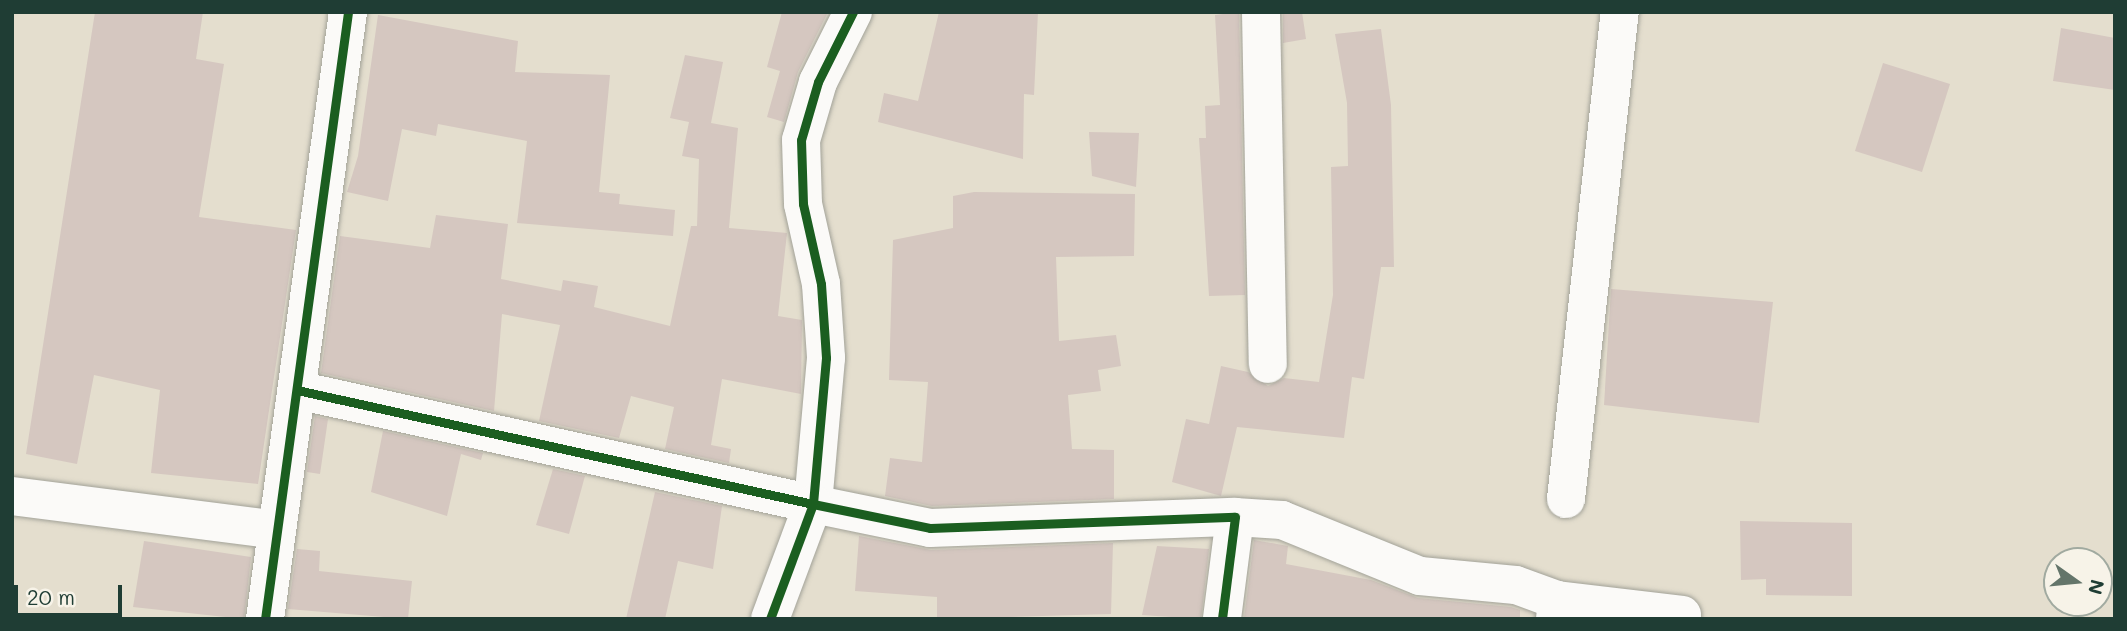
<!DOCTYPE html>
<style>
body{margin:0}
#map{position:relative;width:2127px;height:631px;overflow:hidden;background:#e4dece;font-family:Mali,sans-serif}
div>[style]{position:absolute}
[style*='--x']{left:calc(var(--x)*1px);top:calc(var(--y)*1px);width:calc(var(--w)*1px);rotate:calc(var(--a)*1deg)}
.building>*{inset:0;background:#d5c7c0}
.roads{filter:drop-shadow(0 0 2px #a2a298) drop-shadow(0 0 2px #a2a298)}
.minor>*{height:38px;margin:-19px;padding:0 19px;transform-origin:19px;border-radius:19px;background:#fbfaf8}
.cycleway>*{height:9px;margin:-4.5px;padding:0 4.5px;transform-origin:4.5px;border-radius:4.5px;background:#1b5e20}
span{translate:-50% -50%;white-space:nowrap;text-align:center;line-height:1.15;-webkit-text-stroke:5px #f7f3e8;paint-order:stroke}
.frame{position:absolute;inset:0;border:14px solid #1f3d34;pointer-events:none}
.north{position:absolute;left:2043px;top:547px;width:70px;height:70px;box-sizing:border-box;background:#f7f3e8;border:2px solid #a1aaa0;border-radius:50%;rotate:105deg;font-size:19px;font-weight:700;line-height:28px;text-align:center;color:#1f3d34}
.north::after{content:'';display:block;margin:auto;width:24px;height:32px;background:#64756a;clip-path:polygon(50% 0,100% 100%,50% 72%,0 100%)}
.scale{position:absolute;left:14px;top:585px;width:108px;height:32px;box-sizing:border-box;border:4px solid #1f3d34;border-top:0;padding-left:9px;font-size:21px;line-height:24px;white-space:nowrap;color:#1f3d34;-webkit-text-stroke:5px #f7f3e8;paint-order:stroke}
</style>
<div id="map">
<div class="building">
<i style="clip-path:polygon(95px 12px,203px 12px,196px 59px,224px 64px,199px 217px,296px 230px,258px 484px,151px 473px,160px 390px,94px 375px,77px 464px,26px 454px)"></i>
<i style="clip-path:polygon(782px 12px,828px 12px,798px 72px,784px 122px,767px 117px,780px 71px,767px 67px)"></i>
<i style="clip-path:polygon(939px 12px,1038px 12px,1034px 95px,1024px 94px,1023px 159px,878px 122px,884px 93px,918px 101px)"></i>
<i style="clip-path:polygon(1239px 12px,1245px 295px,1209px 296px,1199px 138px,1206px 138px,1205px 106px,1220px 105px,1215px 15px)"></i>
<i style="clip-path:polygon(1283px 12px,1302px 12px,1306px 39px,1283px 43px)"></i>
<i style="clip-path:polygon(378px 15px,518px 41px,515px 72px,610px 75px,599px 192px,620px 194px,619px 204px,675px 210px,673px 236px,517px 223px,527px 141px,438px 124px,436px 136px,402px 129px,388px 201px,347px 192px,358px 156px)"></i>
<i style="clip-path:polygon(2061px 28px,2115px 38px,2115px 90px,2053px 81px)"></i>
<i style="clip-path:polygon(1381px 29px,1391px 105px,1394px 267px,1381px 267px,1364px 379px,1352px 377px,1344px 438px,1237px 427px,1221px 496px,1172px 482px,1186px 419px,1209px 424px,1221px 366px,1248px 372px,1268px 386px,1284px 378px,1319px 382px,1333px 295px,1331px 167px,1348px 166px,1347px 103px,1335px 34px)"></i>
<i style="clip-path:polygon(685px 55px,723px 62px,711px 123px,738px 128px,729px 228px,787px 233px,778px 316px,802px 320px,801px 394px,722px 379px,711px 445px,731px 449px,729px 463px,665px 449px,674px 407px,631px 396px,619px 438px,539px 421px,560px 325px,502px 314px,494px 411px,321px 373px,340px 236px,430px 248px,436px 215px,508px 224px,501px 279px,561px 291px,563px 280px,598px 286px,594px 307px,670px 326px,691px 226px,697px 226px,699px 159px,682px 156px,689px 122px,670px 118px)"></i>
<i style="clip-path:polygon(1883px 63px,1950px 84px,1922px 172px,1855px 151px)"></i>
<i style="clip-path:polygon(1089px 132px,1139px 133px,1136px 187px,1092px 176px)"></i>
<i style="clip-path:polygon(974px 192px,1135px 194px,1134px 256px,1056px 257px,1059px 341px,1116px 335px,1121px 366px,1098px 370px,1101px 391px,1068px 395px,1072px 449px,1114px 450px,1114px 499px,932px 506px,885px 496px,890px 458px,922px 462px,928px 382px,889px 380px,893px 240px,953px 228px,953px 196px)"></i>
<i style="clip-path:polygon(1611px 289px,1773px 302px,1759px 423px,1604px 405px)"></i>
<i style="clip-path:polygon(315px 416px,328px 419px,320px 474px,307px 472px)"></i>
<i style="clip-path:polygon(383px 431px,483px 453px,481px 460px,461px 454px,447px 516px,371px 492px)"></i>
<i style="clip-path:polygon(553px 469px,585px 476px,569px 534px,536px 525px)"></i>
<i style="clip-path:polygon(655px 492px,722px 506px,713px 569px,678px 561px,665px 619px,626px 619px)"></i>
<i style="clip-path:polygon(1740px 521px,1852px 523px,1852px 596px,1766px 595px,1766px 579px,1741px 580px)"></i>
<i style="clip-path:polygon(859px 536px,931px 550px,1113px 543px,1111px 614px,937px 619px,937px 597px,855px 591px)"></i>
<i style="clip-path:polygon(1254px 540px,1288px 546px,1286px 564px,1371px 580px,1418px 598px,1511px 607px,1520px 610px,1520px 619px,1244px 619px)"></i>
<i style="clip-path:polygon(144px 541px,251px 557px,244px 619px,133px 607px)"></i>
<i style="clip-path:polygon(1157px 546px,1209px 549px,1201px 619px,1142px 615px)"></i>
<i style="clip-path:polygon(297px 549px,320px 551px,319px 571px,412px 581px,408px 619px,288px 609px)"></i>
</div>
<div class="roads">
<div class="minor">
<i style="--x:853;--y:12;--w:78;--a:116.6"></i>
<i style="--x:818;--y:82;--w:60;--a:106.3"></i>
<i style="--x:801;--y:140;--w:64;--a:88.2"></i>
<i style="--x:803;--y:204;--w:82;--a:77.3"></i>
<i style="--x:821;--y:284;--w:74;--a:86.1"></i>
<i style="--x:826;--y:358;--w:147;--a:95.1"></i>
<i style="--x:813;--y:504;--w:119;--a:11.6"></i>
<i style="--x:930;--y:528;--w:305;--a:-2.1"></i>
<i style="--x:1235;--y:517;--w:103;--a:97.3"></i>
<i style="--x:1261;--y:12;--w:352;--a:88.9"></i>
<i style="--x:297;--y:390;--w:528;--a:12.46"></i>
<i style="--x:813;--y:504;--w:123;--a:110.5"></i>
<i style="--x:12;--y:496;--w:266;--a:7.3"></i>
<i style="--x:1566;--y:499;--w:490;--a:-83.7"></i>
<i style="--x:1235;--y:517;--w:47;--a:3.7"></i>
<i style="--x:1282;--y:520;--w:149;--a:22.1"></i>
<i style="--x:1420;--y:576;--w:96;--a:5.4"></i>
<i style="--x:1516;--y:585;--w:44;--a:20.1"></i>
<i style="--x:1557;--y:600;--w:19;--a:96"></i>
<i style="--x:1557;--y:600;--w:126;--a:6.8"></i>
<i style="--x:265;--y:619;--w:613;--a:-82.21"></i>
</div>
</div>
<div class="cycleway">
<i style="--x:853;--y:12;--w:78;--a:116.6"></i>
<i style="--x:818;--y:82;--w:60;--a:106.3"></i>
<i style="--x:801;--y:140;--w:64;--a:88.2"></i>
<i style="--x:803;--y:204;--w:82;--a:77.3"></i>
<i style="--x:821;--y:284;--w:74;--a:86.1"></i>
<i style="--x:826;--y:358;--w:147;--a:95.1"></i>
<i style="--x:813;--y:504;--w:119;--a:11.6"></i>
<i style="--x:930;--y:528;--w:305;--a:-2.1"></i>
<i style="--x:1235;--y:517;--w:103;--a:97.3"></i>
<i style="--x:297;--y:390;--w:528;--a:12.46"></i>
<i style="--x:813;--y:504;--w:123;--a:110.5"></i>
<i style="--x:265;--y:619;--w:613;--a:-82.21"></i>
</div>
<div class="frame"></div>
<div class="north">N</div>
<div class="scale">20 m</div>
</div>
